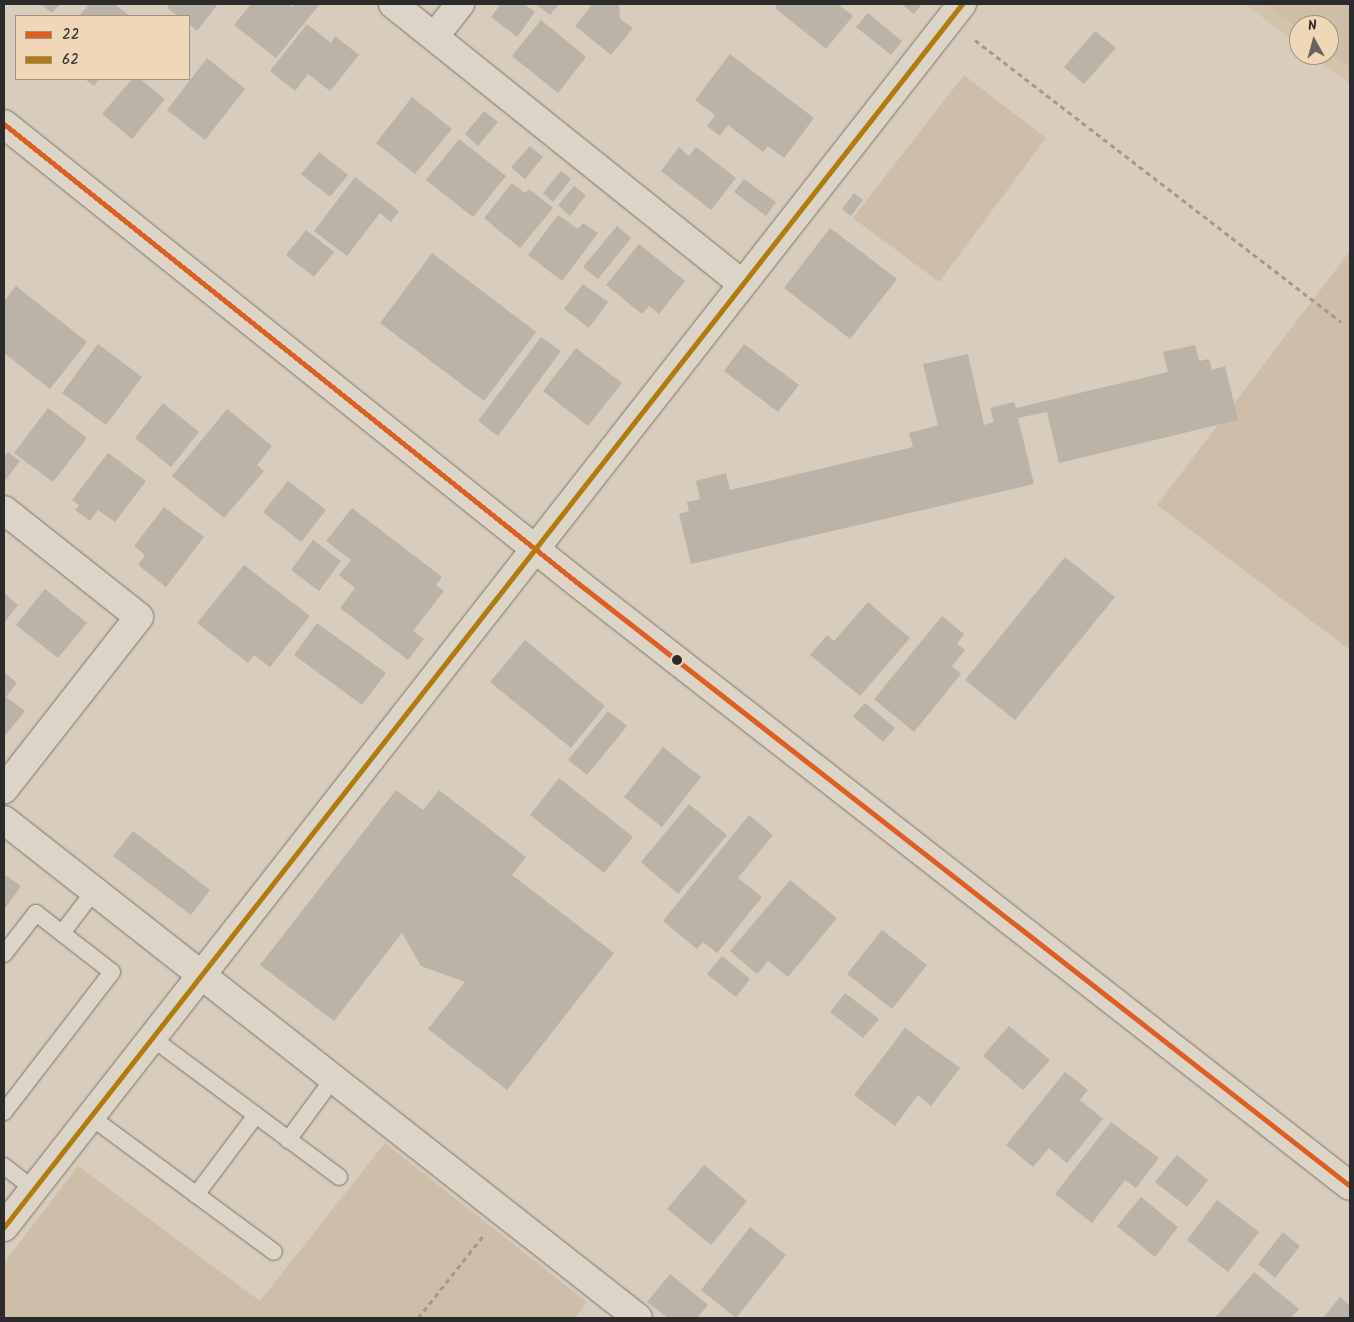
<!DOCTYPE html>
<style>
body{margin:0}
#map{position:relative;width:1354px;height:1322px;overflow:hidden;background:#d8ccbc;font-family:Kalam,sans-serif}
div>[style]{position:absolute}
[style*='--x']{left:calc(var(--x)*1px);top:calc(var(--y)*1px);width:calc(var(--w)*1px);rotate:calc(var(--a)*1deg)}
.built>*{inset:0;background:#d3c2ac}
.green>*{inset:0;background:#cebea9}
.building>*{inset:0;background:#bbb3a8}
.path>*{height:3px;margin-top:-1.5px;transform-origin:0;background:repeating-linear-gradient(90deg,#a09a92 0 5px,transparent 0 9px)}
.roads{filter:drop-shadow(0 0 1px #79736c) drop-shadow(0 0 1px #79736c)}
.lane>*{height:16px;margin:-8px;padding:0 8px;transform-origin:8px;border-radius:8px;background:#ddd4c8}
.street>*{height:28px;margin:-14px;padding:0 14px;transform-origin:14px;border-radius:14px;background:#ddd4c8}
.primary>*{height:28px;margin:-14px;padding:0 14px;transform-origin:14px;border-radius:14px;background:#ddd4c8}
.bus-1>*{height:5px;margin:-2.5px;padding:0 2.5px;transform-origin:2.5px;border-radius:2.5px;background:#de5f23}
.bus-2>*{height:5px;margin:-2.5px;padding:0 2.5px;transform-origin:2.5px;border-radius:2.5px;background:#b07b0f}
.dots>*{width:14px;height:14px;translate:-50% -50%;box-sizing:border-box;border:2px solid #f0d7b8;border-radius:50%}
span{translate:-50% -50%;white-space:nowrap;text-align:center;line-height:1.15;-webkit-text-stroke:5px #f0d7b8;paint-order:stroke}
.frame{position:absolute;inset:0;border:5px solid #2b2b2b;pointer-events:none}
.legend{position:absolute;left:15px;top:15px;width:175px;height:65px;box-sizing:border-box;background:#f0d7b8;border:1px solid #a19280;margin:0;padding:6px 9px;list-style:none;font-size:15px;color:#2b2b2b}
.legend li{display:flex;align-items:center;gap:10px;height:25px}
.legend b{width:25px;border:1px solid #a19280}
.north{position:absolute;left:1289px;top:15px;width:50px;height:50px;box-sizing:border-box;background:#f0d7b8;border:1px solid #a19280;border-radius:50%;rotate:353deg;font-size:14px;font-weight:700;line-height:20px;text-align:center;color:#2b2b2b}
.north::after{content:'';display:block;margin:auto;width:18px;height:22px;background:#68635e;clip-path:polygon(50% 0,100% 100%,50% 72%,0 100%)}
</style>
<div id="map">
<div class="built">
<i style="clip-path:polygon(1245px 4px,1350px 4px,1350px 84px,1312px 55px,1329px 55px,1329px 25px,1299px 25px,1299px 45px)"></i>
</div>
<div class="green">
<i style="clip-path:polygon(1267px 4px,1350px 4px,1350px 68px,1329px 51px,1329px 25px,1299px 25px,1299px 28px)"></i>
<i style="clip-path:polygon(964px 75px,1046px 138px,939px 282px,853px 218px)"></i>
<i style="clip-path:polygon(1350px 251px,1350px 650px,1157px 505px)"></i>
<i style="clip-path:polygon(385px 1143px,587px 1302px,575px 1318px,4px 1318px,4px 1263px,78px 1166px,260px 1301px)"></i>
</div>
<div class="building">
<i style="clip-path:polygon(40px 4px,60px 4px,52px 13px)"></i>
<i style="clip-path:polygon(89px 4px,114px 4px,130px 16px,79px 16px)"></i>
<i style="clip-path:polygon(170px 4px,218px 4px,197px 31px,189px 24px,189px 16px,178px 16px,167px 8px)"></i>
<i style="clip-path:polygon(251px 4px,288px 4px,292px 7px,294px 4px,320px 4px,276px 58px,234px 25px)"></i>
<i style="clip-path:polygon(501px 4px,524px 4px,535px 12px,517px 37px,491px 17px)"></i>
<i style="clip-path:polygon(536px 4px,559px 4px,550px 15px)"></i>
<i style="clip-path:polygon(589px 4px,619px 4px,620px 19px,633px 28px,611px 55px,575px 26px,591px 6px)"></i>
<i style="clip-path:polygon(778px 4px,838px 4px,853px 16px,826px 49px,775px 8px)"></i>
<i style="clip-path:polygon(901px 4px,922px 4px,914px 14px)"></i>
<i style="clip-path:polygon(868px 13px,902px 41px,891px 55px,856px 27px)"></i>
<i style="clip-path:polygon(541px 20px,586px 57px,558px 93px,512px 56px)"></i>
<i style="clip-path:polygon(307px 24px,331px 43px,335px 36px,359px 55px,330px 91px,308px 74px,295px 91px,270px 71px)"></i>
<i style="clip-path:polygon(1095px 31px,1116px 48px,1084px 84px,1064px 67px)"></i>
<i style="clip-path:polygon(730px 54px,814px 118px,784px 158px,768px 146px,763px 152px,728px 125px,720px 136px,707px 126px,715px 115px,695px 100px)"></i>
<i style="clip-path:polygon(207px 58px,245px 89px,205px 140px,167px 110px)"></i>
<i style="clip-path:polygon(85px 79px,99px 79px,94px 86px)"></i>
<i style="clip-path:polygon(132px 79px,140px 79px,165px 99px,132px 139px,102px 114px)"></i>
<i style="clip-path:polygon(412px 97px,452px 129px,415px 174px,376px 143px)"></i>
<i style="clip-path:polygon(484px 111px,498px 122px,478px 146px,465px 134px)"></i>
<i style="clip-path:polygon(459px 139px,506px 176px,473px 217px,426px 180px)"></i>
<i style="clip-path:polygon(530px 146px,543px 157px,525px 179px,511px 167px)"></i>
<i style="clip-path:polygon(679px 147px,689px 156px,696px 147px,736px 178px,711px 210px,661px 171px)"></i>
<i style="clip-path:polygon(319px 152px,348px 175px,330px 197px,301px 174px)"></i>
<i style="clip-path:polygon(561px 171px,571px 179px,553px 202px,543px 193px)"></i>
<i style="clip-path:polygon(355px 177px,399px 211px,391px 222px,380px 213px,347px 256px,314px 231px)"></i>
<i style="clip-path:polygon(744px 179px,776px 202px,766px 216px,734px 192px)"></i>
<i style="clip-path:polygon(512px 183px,525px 193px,529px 189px,553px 208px,520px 248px,484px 218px)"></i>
<i style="clip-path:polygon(574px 186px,586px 195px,570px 216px,558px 205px)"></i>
<i style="clip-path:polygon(854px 193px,863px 200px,851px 216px,842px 209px)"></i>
<i style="clip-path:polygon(558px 215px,578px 229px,583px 223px,598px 233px,562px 281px,528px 255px)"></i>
<i style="clip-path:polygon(617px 226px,631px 238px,598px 279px,583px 267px)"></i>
<i style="clip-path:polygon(830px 228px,897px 279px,850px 339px,784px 288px)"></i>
<i style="clip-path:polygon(306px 230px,334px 252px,314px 277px,286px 255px)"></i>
<i style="clip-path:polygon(639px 244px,685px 281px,659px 314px,649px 306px,642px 314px,606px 285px)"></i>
<i style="clip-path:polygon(432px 253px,536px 332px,484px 401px,380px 323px)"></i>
<i style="clip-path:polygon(583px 284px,608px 302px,589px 328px,564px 309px)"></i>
<i style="clip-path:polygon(16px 286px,87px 342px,50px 389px,4px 353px,4px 301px)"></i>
<i style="clip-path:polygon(541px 337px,561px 351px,498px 436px,478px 421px)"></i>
<i style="clip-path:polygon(98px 344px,142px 377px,106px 425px,62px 393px)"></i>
<i style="clip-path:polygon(744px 344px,799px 385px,778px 412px,724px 371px)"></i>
<i style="clip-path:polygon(1195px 345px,1199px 361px,1209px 359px,1212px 370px,1225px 366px,1238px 420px,1059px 463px,1047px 412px,1018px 418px,1034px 484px,691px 564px,679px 514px,689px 511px,687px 502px,700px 499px,696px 481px,726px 473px,730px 490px,913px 447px,909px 433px,938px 425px,923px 364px,968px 354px,984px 425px,994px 422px,990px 408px,1014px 402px,1016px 408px,1168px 372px,1163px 352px)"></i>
<i style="clip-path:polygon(576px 348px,622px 383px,588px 426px,543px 391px)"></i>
<i style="clip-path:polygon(163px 403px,199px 432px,171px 467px,135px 438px)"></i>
<i style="clip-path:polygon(48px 408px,87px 438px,53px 482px,14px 453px)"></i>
<i style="clip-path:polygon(227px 409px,272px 446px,257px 465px,264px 471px,224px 518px,172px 476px)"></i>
<i style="clip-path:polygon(8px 452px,20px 461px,4px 482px,4px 457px)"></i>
<i style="clip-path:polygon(108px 453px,146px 481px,115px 522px,98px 510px,90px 521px,75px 510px,79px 505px,72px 500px)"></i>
<i style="clip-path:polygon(288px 481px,326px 510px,301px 542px,263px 512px)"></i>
<i style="clip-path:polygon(164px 507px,204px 537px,166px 587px,138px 565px,145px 555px,134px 546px)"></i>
<i style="clip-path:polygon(352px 508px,442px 577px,436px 585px,444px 591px,413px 631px,424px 639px,408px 660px,340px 608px,355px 588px,339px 575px,351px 560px,326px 541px)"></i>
<i style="clip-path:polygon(313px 540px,341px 561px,319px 591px,291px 570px)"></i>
<i style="clip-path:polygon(1065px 557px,1115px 597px,1015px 720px,965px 680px)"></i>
<i style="clip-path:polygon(244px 565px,310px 616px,270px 667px,254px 655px,248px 663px,197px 623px)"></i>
<i style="clip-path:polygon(45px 589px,87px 623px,58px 658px,16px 625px)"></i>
<i style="clip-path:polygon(4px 593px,18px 605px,4px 623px)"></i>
<i style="clip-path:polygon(868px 602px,910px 638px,860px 696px,810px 655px,827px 635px,834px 641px)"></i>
<i style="clip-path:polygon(942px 616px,964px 634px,957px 644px,965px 650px,952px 666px,961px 674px,914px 732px,874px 699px)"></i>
<i style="clip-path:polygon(317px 623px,386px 673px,362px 705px,294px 655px)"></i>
<i style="clip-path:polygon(525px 640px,605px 706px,571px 748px,490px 682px)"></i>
<i style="clip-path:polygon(4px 672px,17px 683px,6px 697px,25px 711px,4px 737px)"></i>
<i style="clip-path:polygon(865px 703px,895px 728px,883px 742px,853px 716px)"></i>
<i style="clip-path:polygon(608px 711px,627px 726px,587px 775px,568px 760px)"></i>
<i style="clip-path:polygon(663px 747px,701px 777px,662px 827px,624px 797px)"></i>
<i style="clip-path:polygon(559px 778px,633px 837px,604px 873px,530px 815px)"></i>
<i style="clip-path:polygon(396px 790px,423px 810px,439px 790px,526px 857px,512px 875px,614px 953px,507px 1090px,428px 1029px,465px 982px,421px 966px,402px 933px,334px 1021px,260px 965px)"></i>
<i style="clip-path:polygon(689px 804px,727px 835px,678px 894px,641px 862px)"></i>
<i style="clip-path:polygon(749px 815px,773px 835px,738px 878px,762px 897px,717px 953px,703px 942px,697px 949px,663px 921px)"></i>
<i style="clip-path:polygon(133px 831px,210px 890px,191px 915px,113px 856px)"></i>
<i style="clip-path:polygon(4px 874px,21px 886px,4px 910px)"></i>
<i style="clip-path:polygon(790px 880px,837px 918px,788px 977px,768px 961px,757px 974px,730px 951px)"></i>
<i style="clip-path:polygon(882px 930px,927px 965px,892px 1009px,847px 974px)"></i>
<i style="clip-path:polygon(722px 956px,750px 979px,736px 997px,707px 974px)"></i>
<i style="clip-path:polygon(845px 993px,879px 1019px,863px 1038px,830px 1012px)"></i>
<i style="clip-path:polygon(1009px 1026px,1050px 1060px,1023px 1090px,983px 1056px)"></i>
<i style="clip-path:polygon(905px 1028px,960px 1068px,931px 1106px,918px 1095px,895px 1126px,854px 1095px)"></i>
<i style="clip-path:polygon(1065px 1072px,1088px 1090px,1080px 1100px,1103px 1119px,1067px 1163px,1049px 1148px,1033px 1167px,1006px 1145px)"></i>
<i style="clip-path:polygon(1111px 1122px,1159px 1158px,1136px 1188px,1125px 1180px,1092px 1223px,1055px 1194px)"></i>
<i style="clip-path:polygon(1177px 1155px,1208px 1180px,1187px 1207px,1155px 1182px)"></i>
<i style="clip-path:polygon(704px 1165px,747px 1201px,711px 1245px,667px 1209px)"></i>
<i style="clip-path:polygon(1141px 1197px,1178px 1227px,1155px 1257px,1117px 1226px)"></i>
<i style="clip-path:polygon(1217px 1200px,1259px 1232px,1228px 1272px,1187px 1240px)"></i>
<i style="clip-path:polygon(750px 1227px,786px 1255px,736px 1318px,701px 1290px)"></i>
<i style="clip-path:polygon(1283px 1232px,1300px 1246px,1275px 1278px,1258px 1264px)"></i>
<i style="clip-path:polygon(1254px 1272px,1299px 1309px,1291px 1318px,1215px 1318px)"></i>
<i style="clip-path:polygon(670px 1274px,708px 1305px,697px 1318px,668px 1318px,647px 1302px)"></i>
<i style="clip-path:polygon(1340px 1297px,1350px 1306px,1350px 1318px,1323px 1318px)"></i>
</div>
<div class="path">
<i style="--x:975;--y:40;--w:462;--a:37.6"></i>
<i style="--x:418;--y:1318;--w:105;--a:-51.6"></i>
</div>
<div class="roads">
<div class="lane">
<i style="--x:62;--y:933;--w:53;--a:-52.7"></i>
<i style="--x:4;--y:954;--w:52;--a:-52"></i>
<i style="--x:36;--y:913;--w:96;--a:37.8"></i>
<i style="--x:112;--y:972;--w:177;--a:127.6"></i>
<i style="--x:152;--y:1038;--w:233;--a:36.6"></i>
<i style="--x:91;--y:1117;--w:227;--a:36.4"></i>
<i style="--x:288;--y:1140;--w:76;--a:-53.6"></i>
<i style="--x:4;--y:1166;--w:37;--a:38"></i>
<i style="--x:196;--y:1195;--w:100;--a:-53.1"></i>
</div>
<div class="street">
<i style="--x:393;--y:4;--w:446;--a:38.7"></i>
<i style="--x:435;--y:36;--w:41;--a:-52"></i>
<i style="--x:4;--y:510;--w:172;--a:38.4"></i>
<i style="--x:139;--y:617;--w:219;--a:128.1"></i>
<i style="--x:4;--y:820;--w:806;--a:38.15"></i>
<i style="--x:4;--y:1227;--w:1554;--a:-51.93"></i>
</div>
<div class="primary">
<i style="--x:4;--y:124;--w:736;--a:38.66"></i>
<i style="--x:579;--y:584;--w:978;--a:37.98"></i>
</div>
</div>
<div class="bus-1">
<i style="--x:4;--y:124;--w:736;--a:38.66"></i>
<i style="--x:579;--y:584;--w:978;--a:37.98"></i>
</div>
<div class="bus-2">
<i style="--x:4;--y:1227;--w:1554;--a:-51.93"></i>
</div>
<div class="dots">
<i style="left:677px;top:660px;background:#2b2b2b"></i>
</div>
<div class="frame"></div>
<ul class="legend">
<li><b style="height:6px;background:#de5f23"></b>22</li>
<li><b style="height:6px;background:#b07b0f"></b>62</li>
</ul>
<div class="north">N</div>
</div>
